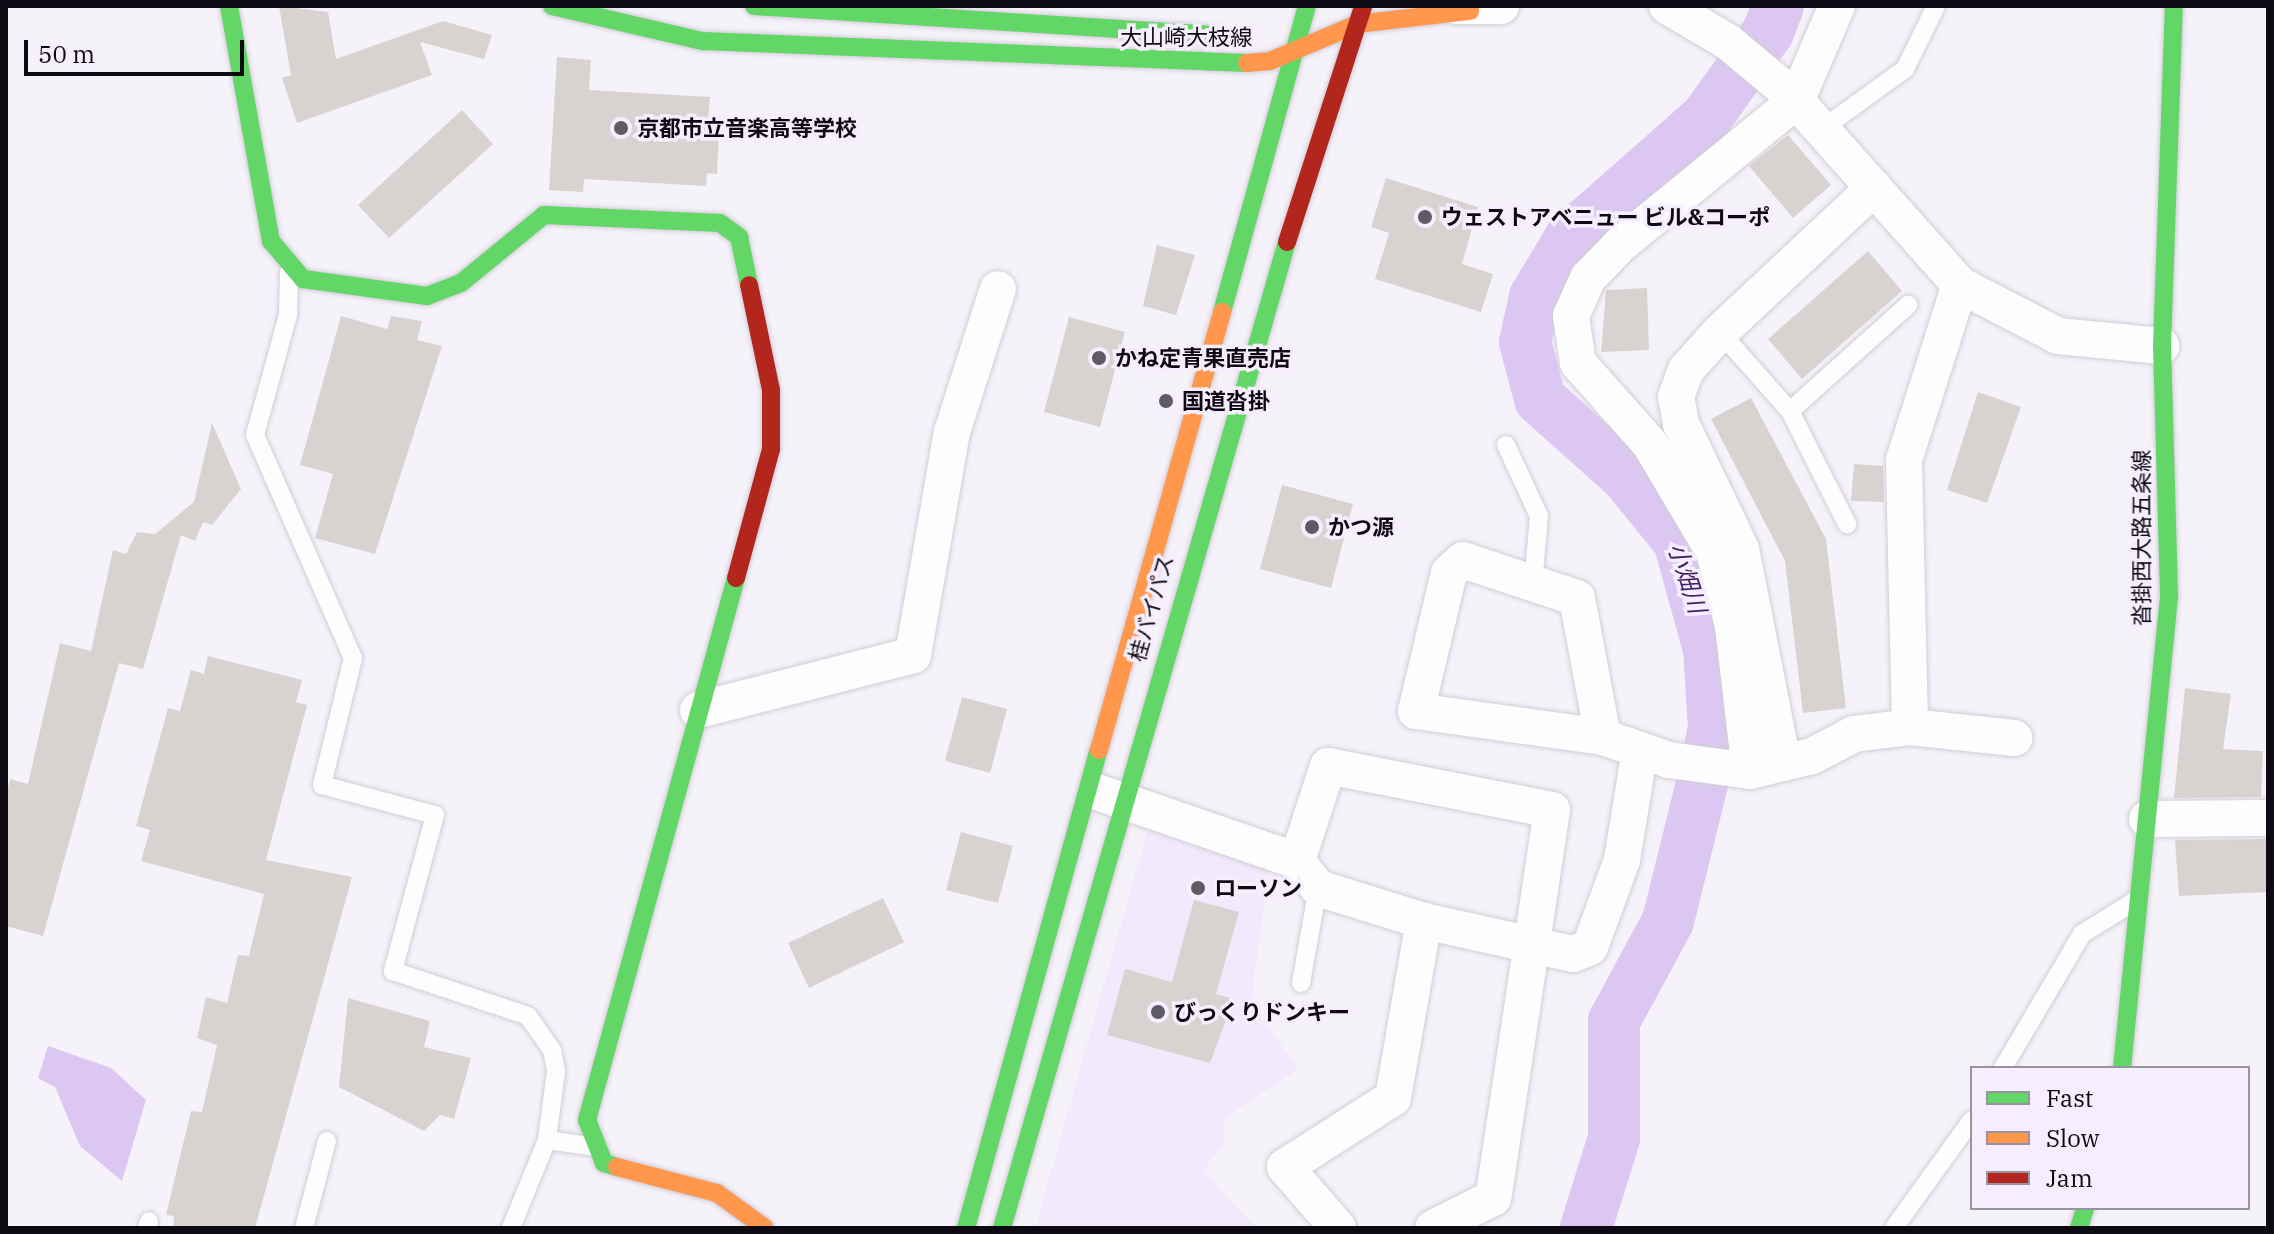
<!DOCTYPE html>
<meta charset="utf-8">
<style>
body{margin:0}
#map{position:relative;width:2274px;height:1234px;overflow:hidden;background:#f6f2fa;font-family:"IBM Plex Serif","Noto Sans JP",serif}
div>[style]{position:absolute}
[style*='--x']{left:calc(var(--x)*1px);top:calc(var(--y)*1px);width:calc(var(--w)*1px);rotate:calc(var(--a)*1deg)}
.built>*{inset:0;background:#f2e9fc}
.water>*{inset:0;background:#dcc7f3}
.river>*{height:52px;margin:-26px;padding:0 26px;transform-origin:26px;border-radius:26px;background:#dcc7f3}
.building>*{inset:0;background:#d7d3d1}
.roads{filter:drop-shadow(0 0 2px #d1cdd6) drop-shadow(0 0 2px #d1cdd6)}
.lane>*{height:18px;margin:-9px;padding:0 9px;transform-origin:9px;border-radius:9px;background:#fefdfe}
.street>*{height:36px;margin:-18px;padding:0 18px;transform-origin:18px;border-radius:18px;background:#fefdfe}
.fast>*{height:18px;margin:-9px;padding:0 9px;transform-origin:9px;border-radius:9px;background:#63d668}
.slow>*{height:18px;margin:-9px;padding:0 9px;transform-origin:9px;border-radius:9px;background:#ff974d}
.jam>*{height:18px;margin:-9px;padding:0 9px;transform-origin:9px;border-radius:9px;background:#b3261e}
.dots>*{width:22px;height:22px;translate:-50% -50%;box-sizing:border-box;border:4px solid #f5eefe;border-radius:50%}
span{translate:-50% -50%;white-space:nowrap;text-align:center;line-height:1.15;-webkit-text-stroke:7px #f5eefe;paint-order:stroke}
.street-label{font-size:22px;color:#0e0a13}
.poi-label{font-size:22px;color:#0e0a13;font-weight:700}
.left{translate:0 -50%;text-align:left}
.water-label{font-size:24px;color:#431e62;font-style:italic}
.frame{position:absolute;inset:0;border:8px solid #0e0a13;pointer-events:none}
.legend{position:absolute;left:1970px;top:1066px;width:280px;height:144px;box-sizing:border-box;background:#f5eefe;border:2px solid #9993a0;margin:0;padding:10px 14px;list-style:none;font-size:24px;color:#0e0a13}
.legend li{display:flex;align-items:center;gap:16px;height:40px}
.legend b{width:40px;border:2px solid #9993a0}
.scale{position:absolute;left:24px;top:40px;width:220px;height:36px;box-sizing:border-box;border:4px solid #0e0a13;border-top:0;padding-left:10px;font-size:24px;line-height:28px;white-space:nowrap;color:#0e0a13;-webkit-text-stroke:6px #f5eefe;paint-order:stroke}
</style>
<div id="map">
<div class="built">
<i style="clip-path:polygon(1150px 822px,1270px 862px,1251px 1002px,1298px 1069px,1224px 1118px,1225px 1141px,1203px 1171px,1257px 1228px,1035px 1228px)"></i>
</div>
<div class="water">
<i style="clip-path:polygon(48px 1046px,111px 1068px,146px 1100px,122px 1181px,80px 1146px,55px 1087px,38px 1078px)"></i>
</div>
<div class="river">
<i style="--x:1586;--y:1228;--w:94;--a:-72.7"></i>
<i style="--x:1614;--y:1138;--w:117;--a:-90"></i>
<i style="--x:1614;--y:1021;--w:114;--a:-61.6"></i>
<i style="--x:1668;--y:921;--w:163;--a:-76.1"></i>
<i style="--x:1707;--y:763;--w:37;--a:-79"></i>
<i style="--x:1714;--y:727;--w:78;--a:-93.7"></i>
<i style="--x:1709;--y:649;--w:112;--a:-105.5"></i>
<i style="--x:1679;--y:541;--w:84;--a:-129.2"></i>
<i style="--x:1626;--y:476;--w:115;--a:-138.2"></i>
<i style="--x:1540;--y:399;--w:59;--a:-104.7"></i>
<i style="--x:1525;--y:342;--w:46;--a:-77.5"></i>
<i style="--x:1535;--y:297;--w:70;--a:-59"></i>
<i style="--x:1571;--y:237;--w:180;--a:-41.4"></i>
<i style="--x:1706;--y:118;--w:106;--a:-54.2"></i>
<i style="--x:1768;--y:32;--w:28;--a:-69"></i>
</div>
<div class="building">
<i style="clip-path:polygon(279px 6px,328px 12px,336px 59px,443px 21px,492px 35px,484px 59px,420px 42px,432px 75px,297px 123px,282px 78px,291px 75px)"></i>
<i style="clip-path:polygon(557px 57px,591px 60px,589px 90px,710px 97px,707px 132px,719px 133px,717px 174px,707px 173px,706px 186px,584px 179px,583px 192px,549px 190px)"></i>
<i style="clip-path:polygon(462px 110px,493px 144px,389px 238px,358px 205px)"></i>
<i style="clip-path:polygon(1788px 135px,1831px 185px,1793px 218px,1749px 166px)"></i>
<i style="clip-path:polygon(1386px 178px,1478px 207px,1462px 264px,1493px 274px,1481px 312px,1375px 279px,1389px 233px,1371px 227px)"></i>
<i style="clip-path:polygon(1157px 245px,1195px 255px,1176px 315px,1143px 306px)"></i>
<i style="clip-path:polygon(1868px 251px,1902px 291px,1802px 379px,1768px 339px)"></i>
<i style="clip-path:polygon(1647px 288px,1649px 350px,1601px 352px,1606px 290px)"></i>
<i style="clip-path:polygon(341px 316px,387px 329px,391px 316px,422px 321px,417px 340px,442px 346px,375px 554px,315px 538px,333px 474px,300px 465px)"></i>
<i style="clip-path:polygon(1069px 317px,1125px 332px,1100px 427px,1044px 412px)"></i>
<i style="clip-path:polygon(1978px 392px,2021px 407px,1987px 503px,1947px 490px)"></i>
<i style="clip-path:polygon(1751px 398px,1826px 539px,1846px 708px,1803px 713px,1785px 561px,1711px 419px)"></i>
<i style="clip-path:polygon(212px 423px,241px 489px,212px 525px,203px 522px,195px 541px,181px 535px,143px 669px,119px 663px,43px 936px,6px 926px,6px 796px,10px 779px,28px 784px,60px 643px,91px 651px,113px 550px,126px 554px,137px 532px,155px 534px,194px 502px)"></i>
<i style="clip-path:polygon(1854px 464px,1883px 466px,1884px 502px,1851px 501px)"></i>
<i style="clip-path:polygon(1282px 485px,1353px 504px,1331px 588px,1260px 569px)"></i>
<i style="clip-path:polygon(208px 656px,302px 680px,296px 702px,307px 705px,266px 860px,352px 877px,255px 1228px,188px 1228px,173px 1226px,174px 1216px,166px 1215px,191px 1111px,202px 1112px,217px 1045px,197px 1038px,206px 997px,227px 1003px,238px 955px,249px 956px,264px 894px,141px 861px,150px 830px,136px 826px,168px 708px,180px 711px,191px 670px,204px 674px)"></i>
<i style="clip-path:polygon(2185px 688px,2231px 694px,2223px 749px,2263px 751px,2261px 797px,2174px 798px)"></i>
<i style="clip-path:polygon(962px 697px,1007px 709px,990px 773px,945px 761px)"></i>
<i style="clip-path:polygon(961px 832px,1013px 846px,998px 903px,946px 890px)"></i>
<i style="clip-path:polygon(2268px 839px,2268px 892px,2179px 896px,2175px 840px)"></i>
<i style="clip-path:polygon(883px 898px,904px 942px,809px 988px,788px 943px)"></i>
<i style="clip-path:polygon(1194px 900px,1239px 912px,1216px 994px,1234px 999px,1210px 1063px,1107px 1035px,1125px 969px,1172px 982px)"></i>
<i style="clip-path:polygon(348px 998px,430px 1021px,424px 1047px,471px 1058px,454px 1119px,440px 1115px,424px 1131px,339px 1087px)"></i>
</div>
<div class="roads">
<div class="lane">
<i style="--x:1822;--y:129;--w:102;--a:-35.9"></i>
<i style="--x:1905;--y:69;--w:70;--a:-63.8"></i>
<i style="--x:289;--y:272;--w:43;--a:91.3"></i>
<i style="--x:288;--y:315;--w:124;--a:105.4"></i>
<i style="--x:255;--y:435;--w:244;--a:66.3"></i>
<i style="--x:353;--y:658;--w:131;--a:103.7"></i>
<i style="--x:322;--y:785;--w:117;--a:14.9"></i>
<i style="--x:435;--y:815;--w:162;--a:105.1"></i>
<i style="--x:393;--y:971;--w:142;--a:18.4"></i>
<i style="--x:528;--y:1016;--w:42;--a:54.8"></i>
<i style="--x:552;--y:1050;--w:21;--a:79"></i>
<i style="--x:556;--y:1071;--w:70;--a:97.4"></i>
<i style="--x:1720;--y:332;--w:106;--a:48.5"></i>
<i style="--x:1790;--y:411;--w:127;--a:63.2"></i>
<i style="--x:1790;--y:411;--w:159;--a:-41.9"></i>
<i style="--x:1506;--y:445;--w:78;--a:65.1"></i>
<i style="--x:1539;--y:516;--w:69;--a:95"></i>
<i style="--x:1301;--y:983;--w:97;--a:-79.9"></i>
<i style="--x:2003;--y:1068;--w:156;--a:-59.5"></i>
<i style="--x:2082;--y:934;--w:62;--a:-31.9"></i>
<i style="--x:147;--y:1228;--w:7;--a:-74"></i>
<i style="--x:304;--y:1228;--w:90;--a:-75.2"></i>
<i style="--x:511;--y:1228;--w:95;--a:-67.8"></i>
<i style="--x:547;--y:1140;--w:49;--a:8.1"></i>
<i style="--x:1894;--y:1228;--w:133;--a:-54.2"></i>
</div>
<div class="street">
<i style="--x:1457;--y:6;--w:44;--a:0"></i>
<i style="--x:1667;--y:6;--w:71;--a:30.5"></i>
<i style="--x:1728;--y:42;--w:80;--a:39.9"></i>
<i style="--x:1789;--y:93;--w:257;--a:48.3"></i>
<i style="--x:1960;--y:285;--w:110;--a:27.5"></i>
<i style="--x:2058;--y:336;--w:104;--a:5.5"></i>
<i style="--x:698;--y:710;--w:222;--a:-14.3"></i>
<i style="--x:913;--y:655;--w:226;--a:-80.1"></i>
<i style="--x:952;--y:432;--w:150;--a:-72.2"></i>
<i style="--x:1910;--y:727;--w:267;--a:-91.3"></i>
<i style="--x:1904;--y:460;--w:184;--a:-72.3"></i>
<i style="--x:1603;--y:737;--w:141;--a:-100.6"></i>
<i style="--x:1577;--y:598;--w:120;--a:-161.6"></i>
<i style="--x:1463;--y:560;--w:19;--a:137"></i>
<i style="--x:1449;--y:573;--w:142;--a:103.4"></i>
<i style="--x:1416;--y:711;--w:189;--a:7.9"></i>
<i style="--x:1603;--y:737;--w:70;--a:19.2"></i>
<i style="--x:1669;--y:760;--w:82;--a:7.7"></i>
<i style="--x:1750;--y:771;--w:64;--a:-13.6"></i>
<i style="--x:1812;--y:756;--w:47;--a:-27.6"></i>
<i style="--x:1854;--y:734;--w:56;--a:-7.1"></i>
<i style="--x:1910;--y:727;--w:105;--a:6"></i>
<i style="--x:1783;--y:763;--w:218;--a:-101.1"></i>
<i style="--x:1741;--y:549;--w:139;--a:-115.6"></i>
<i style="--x:1681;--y:424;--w:27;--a:-100"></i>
<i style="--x:1676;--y:397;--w:29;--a:-70"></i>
<i style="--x:1686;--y:370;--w:51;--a:-48.2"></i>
<i style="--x:1720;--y:332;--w:211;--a:-43.1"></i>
<i style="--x:1750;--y:771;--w:146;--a:-96.7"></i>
<i style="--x:1733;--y:626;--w:76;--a:-104.4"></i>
<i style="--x:1714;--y:552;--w:126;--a:-120.7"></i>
<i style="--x:1650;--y:444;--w:108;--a:-131.6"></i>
<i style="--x:1578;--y:363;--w:48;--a:-98.5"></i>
<i style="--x:1571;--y:316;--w:42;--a:-65.9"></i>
<i style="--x:1588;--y:278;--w:47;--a:-45.9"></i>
<i style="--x:1621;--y:244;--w:226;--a:-39.3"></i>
<i style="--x:1796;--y:101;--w:103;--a:-66.7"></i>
<i style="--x:1100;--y:793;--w:208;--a:19"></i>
<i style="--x:1297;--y:861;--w:34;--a:52"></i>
<i style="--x:1318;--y:888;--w:111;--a:17.3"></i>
<i style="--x:1424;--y:921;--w:153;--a:12.5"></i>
<i style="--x:1573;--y:954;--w:18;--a:-22"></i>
<i style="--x:1590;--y:947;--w:93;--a:-69.8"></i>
<i style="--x:1622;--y:860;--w:111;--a:-80.7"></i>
<i style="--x:2147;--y:819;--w:121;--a:-0.5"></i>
<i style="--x:1297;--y:861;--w:100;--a:-71.9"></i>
<i style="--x:1328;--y:766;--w:228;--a:11.1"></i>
<i style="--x:1552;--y:810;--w:392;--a:98.6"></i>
<i style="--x:1493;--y:1198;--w:67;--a:153.4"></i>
<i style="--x:1338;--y:1228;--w:81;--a:-131"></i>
<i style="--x:1285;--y:1167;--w:128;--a:-32.6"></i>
<i style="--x:1393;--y:1098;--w:180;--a:-80.1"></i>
</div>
<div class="fast">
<i style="--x:229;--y:6;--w:239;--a:79.9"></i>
<i style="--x:271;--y:241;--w:50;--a:49.9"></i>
<i style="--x:303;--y:279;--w:125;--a:7.8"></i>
<i style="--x:427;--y:296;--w:36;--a:-21"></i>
<i style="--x:461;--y:283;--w:107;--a:-39.3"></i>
<i style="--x:544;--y:215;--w:176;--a:2.6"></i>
<i style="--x:720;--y:223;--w:24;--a:36"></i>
<i style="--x:739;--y:237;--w:49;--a:78.2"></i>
<i style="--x:552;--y:6;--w:155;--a:13.1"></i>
<i style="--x:703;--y:41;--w:544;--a:2.32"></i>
<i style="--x:754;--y:6;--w:462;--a:3.6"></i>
<i style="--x:1222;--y:312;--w:318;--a:-74.5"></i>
<i style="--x:2122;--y:1068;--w:476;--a:-84.3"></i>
<i style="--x:2169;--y:594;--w:248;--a:-91.6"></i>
<i style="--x:2162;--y:346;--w:340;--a:-88"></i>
<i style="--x:617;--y:1167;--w:14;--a:-163"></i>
<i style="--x:604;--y:1163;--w:46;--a:-111.6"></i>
<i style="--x:587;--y:1120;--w:562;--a:-74.63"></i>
<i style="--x:966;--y:1228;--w:496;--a:-74.5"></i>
<i style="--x:1002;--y:1228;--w:1026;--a:-73.88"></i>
<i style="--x:2079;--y:1228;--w:21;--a:-73"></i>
</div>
<div class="slow">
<i style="--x:1357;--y:24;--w:114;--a:-6.6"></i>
<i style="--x:1247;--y:63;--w:23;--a:-5"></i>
<i style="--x:1270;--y:61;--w:95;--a:-23"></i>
<i style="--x:1099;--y:750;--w:455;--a:-74.3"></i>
<i style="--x:617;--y:1167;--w:103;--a:14.6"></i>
<i style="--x:717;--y:1193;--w:59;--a:36.1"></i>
</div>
<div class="jam">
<i style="--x:1287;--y:242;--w:248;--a:-72.1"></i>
<i style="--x:736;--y:578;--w:134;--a:-74.8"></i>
<i style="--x:771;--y:449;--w:59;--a:-90"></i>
<i style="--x:771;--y:390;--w:107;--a:-101.8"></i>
</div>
</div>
<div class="dots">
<i style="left:621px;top:128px;background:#5f5b64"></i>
<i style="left:1425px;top:217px;background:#5f5b64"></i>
<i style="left:1099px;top:358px;background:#5f5b64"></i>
<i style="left:1166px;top:401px;background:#5f5b64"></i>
<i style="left:1312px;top:527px;background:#5f5b64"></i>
<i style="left:1198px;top:888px;background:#5f5b64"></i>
<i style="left:1158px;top:1012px;background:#5f5b64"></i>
</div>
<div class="street-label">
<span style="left:1186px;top:37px">大山崎大枝線</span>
<span style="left:2141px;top:538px;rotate:-90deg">沓掛西大路五条線</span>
<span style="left:1151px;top:608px;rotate:-74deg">桂バイパス</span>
</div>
<div class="poi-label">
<span class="left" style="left:637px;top:128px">京都市立音楽高等学校</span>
<span class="left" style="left:1441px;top:217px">ウェストアベニュー ビル&amp;コーポ</span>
<span class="left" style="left:1115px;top:358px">かね定青果直売店</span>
<span class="left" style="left:1182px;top:401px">国道沓掛</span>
<span class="left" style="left:1328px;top:527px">かつ源</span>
<span class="left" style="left:1214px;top:888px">ローソン</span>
<span class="left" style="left:1174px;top:1012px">びっくりドンキー</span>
</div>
<div class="water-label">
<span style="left:1687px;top:578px;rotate:72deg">小畑川</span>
</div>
<div class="frame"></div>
<ul class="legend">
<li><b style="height:10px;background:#63d668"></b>Fast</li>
<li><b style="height:10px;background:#ff974d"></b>Slow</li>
<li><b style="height:10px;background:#b3261e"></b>Jam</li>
</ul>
<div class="scale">50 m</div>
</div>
